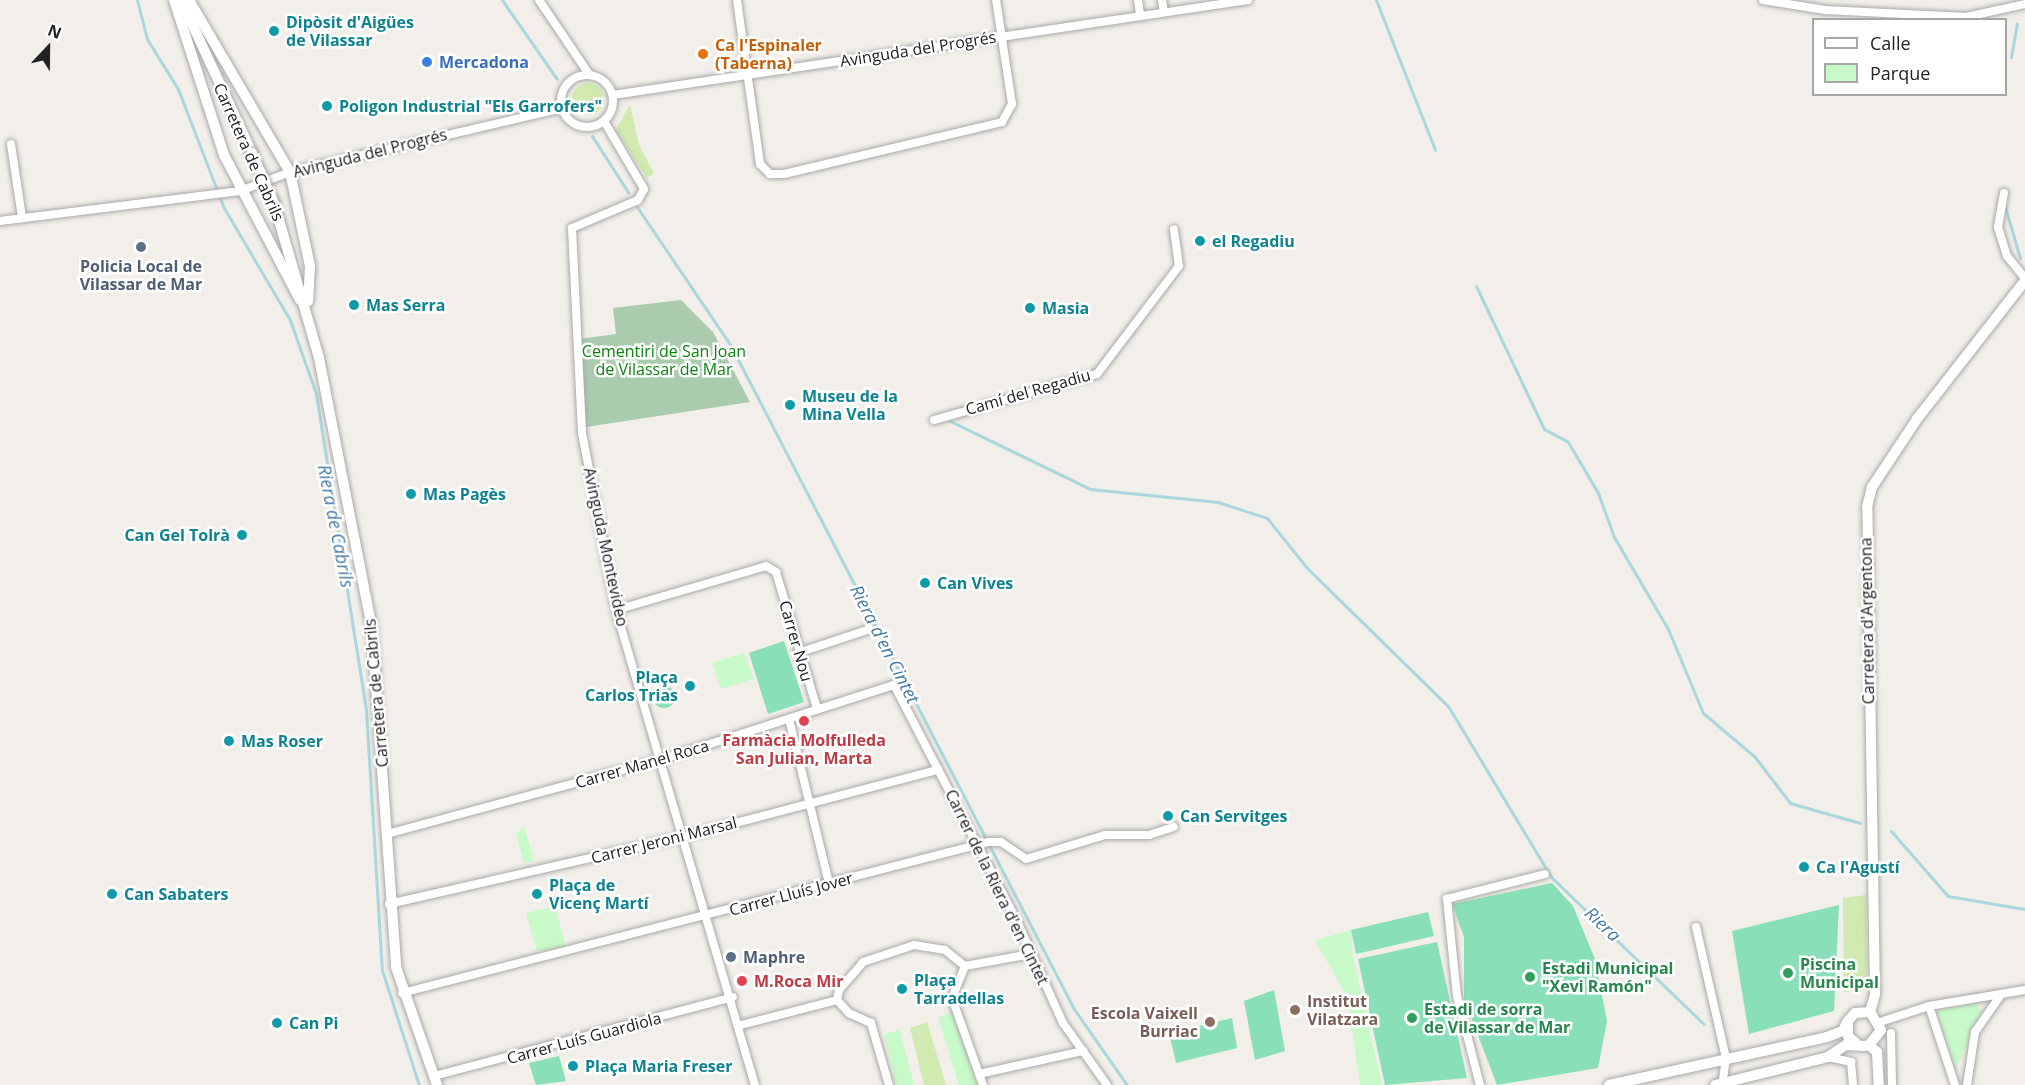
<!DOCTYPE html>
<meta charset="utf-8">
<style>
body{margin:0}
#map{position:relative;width:2025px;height:1085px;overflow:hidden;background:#f2eee9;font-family:"Open Sans",sans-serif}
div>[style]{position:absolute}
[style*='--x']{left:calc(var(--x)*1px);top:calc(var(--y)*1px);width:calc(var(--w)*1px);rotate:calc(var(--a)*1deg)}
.grass>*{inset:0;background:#d0eab0}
.round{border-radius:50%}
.cemetery>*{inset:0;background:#aacbad}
.park>*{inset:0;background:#c8fac9}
.pitch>*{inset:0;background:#88dfb8}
.stream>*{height:3px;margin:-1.5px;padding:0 1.5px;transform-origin:1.5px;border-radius:1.5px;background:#aad6de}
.roads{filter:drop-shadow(0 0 2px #a9a9a9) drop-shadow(0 0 2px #a9a9a9)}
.minor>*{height:8px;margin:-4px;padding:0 4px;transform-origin:4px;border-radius:4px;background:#fff}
.minor>.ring{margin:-4px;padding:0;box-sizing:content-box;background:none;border:8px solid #fff;border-radius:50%}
.tertiary>*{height:10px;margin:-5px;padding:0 5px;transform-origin:5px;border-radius:5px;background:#fff}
.bridges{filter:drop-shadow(0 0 2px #a9a9a9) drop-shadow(0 0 2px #a9a9a9)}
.tertiary-bridge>*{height:10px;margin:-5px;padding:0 5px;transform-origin:5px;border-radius:5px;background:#fff}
.dots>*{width:16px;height:16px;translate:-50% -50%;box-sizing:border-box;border:3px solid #fff;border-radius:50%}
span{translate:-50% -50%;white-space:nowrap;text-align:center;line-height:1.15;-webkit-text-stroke:5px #fff;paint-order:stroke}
.culture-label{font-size:16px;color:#0d838f;font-weight:700}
.left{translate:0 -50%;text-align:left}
.right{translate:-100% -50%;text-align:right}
.food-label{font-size:16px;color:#c56008;font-weight:700}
.street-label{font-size:16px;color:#222}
.shop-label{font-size:16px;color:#366cbe;font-weight:700}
.service-label{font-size:16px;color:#4e5e75;font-weight:700}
.park-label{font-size:16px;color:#0d8310}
.health-label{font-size:16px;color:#be3a42;font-weight:700}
.leisure-label{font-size:16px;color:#27864d;font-weight:700}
.education-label{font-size:16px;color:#785e54;font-weight:700}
.water-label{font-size:18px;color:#477aa2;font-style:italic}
.legend{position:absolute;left:1812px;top:18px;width:195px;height:78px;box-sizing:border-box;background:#fff;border:2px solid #a7a7a7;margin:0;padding:8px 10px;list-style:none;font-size:18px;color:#222}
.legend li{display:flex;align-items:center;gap:12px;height:30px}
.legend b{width:30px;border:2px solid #a7a7a7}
.north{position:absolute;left:18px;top:18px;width:60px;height:60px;-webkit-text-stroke:4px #fff;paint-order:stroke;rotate:22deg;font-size:16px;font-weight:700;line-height:24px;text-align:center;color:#222}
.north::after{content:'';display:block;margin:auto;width:21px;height:27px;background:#222;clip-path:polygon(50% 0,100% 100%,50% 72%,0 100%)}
</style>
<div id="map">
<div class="grass">
<i class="round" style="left:572px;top:83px;width:32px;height:32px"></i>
<i style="clip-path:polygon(630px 104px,639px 145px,654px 173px,647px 178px,616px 130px)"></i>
<i style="clip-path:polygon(1866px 895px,1867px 990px,1844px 992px,1843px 898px)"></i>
<i style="clip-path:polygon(927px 1022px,946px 1085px,924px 1085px,910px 1028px)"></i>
</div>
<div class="cemetery">
<i style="clip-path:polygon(681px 300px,713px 332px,750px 402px,586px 427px,579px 339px,616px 334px,613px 308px)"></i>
</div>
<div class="park">
<i style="clip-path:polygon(744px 653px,754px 679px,721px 689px,712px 663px)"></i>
<i style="clip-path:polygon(524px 827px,534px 861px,524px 863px,516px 833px)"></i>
<i style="clip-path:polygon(555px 906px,566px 948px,537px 951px,526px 913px)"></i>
<i style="clip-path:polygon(1351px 930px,1353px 956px,1382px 1085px,1360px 1085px,1348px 999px,1315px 940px)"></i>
<i style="clip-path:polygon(1976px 1002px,1981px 1011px,1956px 1069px,1937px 1011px)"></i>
<i style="clip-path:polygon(953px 1012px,978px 1085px,959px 1085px,938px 1017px)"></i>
<i style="clip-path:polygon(900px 1030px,914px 1085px,896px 1085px,884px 1034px)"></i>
</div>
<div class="pitch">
<i style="clip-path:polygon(784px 641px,804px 702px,768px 714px,749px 653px)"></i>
<i class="round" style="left:653px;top:686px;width:22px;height:22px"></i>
<i style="clip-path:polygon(1552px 883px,1573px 906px,1595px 959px,1607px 1021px,1598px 1068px,1497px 1085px,1464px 999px,1464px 937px,1452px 904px)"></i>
<i style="clip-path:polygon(1839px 905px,1834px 1011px,1749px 1034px,1732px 931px)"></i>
<i style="clip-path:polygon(1428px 912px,1434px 936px,1356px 954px,1351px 930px)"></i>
<i style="clip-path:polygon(1437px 942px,1467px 1078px,1385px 1085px,1358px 959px)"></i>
<i style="clip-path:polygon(1274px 990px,1285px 1051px,1255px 1060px,1244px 1001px)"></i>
<i style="clip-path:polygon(1232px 1018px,1237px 1048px,1176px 1063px,1169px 1033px)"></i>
<i style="clip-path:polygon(559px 1056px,566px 1081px,536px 1085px,529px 1063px)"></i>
</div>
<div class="stream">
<i style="--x:137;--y:0;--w:40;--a:75.6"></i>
<i style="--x:147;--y:39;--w:59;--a:58.2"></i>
<i style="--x:178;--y:89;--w:128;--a:68.9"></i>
<i style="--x:224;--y:208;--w:130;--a:59.5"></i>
<i style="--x:290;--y:320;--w:78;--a:70.6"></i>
<i style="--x:316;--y:394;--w:320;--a:81"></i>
<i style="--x:366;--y:710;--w:260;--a:86.5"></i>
<i style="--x:382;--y:970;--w:121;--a:72.2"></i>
<i style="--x:502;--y:0;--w:96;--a:55.2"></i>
<i style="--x:1376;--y:0;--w:161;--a:68.5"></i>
<i style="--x:2011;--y:57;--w:34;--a:-80"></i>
<i style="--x:592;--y:136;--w:67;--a:57.3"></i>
<i style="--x:637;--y:207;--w:168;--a:55.9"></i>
<i style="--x:731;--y:346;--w:746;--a:62.65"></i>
<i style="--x:1074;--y:1009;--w:93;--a:55.1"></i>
<i style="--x:2005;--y:207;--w:53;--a:73.6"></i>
<i style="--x:1476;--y:286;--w:158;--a:64.6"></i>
<i style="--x:1544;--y:429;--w:27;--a:28"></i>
<i style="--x:1568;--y:442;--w:59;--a:59.5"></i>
<i style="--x:1598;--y:493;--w:47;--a:70"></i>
<i style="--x:1614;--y:537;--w:107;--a:59.6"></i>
<i style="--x:1668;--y:629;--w:91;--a:67.4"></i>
<i style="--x:1703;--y:713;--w:68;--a:40.2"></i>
<i style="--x:1755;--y:757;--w:58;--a:52.7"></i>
<i style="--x:1790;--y:803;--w:73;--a:15.9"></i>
<i style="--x:946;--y:419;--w:160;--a:25.9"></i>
<i style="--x:1090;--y:489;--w:129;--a:5.8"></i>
<i style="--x:1218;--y:502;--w:52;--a:18.1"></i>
<i style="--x:1267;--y:518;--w:64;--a:51.3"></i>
<i style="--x:1307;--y:568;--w:197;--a:44.4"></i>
<i style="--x:1448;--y:706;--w:200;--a:58.9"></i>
<i style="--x:1551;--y:877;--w:212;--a:43.9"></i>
<i style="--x:1891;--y:831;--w:86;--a:48.8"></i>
<i style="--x:1948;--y:896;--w:78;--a:9.6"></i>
</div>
<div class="roads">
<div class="minor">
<i style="--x:539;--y:0;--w:89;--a:56"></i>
<i style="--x:737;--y:0;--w:166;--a:82"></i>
<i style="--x:760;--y:164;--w:14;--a:45"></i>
<i style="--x:770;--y:174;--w:14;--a:0"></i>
<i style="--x:784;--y:174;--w:224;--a:-13.4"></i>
<i style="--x:1002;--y:122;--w:21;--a:-61"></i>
<i style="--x:1012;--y:104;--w:105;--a:-98.7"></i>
<i style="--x:1138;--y:0;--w:14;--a:82"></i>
<i style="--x:1162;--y:0;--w:12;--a:81"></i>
<i style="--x:1763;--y:0;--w:63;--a:9.2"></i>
<i style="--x:1825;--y:10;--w:141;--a:2.8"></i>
<i style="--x:1966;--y:17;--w:60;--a:-12.4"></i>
<i class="ring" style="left:561px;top:75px;width:44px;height:44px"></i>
<i style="--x:613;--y:95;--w:642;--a:-8.51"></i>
<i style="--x:604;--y:121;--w:79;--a:59.5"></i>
<i style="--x:644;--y:189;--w:13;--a:119"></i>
<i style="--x:638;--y:200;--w:72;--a:157"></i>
<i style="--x:572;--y:228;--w:205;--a:87.2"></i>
<i style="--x:582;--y:433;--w:180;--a:79.1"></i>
<i style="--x:616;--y:610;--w:495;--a:73.7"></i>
<i style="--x:11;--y:144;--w:75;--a:81.5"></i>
<i style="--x:2004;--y:193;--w:35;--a:100"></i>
<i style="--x:1998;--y:227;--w:30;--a:73"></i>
<i style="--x:2007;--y:256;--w:28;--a:51"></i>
<i style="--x:0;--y:221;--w:242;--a:-7.1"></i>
<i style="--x:240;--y:191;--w:53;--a:-20.8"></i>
<i style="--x:290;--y:172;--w:279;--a:-13.2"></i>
<i style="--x:934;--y:420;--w:169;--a:-15.8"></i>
<i style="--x:1097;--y:374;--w:136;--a:-52.8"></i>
<i style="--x:1179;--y:266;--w:37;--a:-98"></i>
<i style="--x:616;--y:610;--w:156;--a:-16.3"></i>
<i style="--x:766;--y:566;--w:12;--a:31"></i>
<i style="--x:776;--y:572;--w:143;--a:73.3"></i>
<i style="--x:798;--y:653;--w:76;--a:-18.4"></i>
<i style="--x:789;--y:719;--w:169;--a:76.3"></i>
<i style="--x:387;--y:834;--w:283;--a:-15.2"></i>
<i style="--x:660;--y:760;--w:246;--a:-17.8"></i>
<i style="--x:894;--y:685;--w:264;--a:62.5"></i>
<i style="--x:1016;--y:919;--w:114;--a:65.7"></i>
<i style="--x:1063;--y:1023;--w:76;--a:54.6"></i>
<i style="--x:389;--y:904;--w:301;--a:-12.9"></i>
<i style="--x:682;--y:837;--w:265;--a:-14.7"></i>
<i style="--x:1696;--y:927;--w:134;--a:77.1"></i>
<i style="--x:1726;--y:1058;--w:27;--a:98"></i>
<i style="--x:965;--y:966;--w:67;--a:-10.3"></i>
<i style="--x:402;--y:993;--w:605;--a:-14.45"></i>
<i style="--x:988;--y:842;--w:13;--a:0"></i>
<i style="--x:1001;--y:842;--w:30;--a:34"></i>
<i style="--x:1026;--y:859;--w:83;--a:-16.9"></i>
<i style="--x:1105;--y:835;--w:44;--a:0"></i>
<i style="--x:1149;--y:835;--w:26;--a:-18"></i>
<i style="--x:1929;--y:1006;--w:83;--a:71.8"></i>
<i style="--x:1880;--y:1022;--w:52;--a:-18.1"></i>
<i style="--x:1929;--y:1006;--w:97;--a:-9.5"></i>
<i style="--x:741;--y:1025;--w:99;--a:-14.6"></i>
<i style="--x:1891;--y:1033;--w:52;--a:88.9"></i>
<i style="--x:1828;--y:1057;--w:24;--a:12"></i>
<i style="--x:1851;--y:1062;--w:23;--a:85"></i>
<i style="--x:979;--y:1074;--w:107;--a:-12.5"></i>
<i style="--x:434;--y:1076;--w:309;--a:-14.8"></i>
<i style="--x:889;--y:1085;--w:65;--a:-106.2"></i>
<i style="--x:871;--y:1023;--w:24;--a:-156"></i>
<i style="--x:849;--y:1013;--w:18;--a:-133"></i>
<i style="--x:837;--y:1000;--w:10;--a:-79"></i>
<i style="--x:839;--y:990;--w:37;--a:-49"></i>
<i style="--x:863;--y:962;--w:54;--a:-18.4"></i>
<i style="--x:914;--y:945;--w:31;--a:9"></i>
<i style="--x:945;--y:950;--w:26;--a:39"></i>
<i style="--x:965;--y:966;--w:35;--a:112"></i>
<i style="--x:952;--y:998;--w:92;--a:70.4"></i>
<i style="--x:1480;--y:1085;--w:92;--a:-104.5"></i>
<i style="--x:1457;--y:996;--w:98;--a:-95.9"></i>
<i style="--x:1447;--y:899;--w:101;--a:-14.3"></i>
<i style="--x:1967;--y:1085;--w:54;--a:-81.4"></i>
<i style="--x:1975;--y:1032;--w:44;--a:-55.2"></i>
</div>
<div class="tertiary">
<i style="--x:174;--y:0;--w:163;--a:72.1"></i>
<i style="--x:224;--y:155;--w:164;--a:62.3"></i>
<i style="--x:181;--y:0;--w:169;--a:65.1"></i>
<i style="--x:189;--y:0;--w:199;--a:59.6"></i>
<i style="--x:290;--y:172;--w:96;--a:78"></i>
<i style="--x:310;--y:266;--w:35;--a:93"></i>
<i style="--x:274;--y:203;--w:161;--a:73.8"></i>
<i style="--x:319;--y:358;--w:276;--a:78.9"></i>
<i style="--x:372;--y:629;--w:339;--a:85.9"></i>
<i style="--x:396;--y:967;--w:125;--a:70.8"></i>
<i style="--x:1870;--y:1012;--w:19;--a:-74"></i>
<i style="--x:1875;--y:994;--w:487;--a:-90.9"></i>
<i style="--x:1867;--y:507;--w:21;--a:-76"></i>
<i style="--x:1872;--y:487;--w:82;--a:-56.5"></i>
<i style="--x:1917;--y:419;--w:175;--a:-52"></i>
<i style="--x:1869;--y:1045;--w:11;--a:41"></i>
<i style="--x:1877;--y:1052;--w:33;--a:87"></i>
<i style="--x:1609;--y:1085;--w:223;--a:-12.4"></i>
<i style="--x:1827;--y:1037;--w:17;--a:-21"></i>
<i style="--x:1843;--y:1031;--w:8;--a:-67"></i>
<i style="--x:1715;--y:1085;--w:116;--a:-13.9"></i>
<i style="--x:1828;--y:1057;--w:22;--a:-34"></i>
<i style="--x:1846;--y:1045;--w:18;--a:3"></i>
<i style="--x:1864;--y:1046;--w:5;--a:-11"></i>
<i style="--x:1869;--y:1045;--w:19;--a:-51"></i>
<i style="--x:1881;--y:1030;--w:21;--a:-121"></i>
<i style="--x:1870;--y:1012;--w:15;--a:176"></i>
<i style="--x:1855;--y:1013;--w:11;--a:131"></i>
<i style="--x:1848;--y:1021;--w:15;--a:90"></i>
<i style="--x:1848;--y:1036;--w:13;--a:42"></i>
</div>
</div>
<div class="bridges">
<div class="tertiary-bridge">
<i style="--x:252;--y:153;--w:55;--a:66.3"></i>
</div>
</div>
<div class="dots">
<i style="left:274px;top:31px;background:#0f9aa8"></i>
<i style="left:703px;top:54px;background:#e8710a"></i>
<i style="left:427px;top:62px;background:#3f7fe0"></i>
<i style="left:327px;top:106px;background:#0f9aa8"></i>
<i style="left:1200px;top:241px;background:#0f9aa8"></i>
<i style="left:141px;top:247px;background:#5c6f8a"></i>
<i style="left:354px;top:305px;background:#0f9aa8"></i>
<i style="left:1030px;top:308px;background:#0f9aa8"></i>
<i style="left:790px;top:405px;background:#0f9aa8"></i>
<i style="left:411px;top:494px;background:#0f9aa8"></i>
<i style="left:242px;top:535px;background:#0f9aa8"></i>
<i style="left:925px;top:583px;background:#0f9aa8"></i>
<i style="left:690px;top:686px;background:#0f9aa8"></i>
<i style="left:804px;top:721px;background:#e0444e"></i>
<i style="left:229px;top:741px;background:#0f9aa8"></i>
<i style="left:1168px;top:816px;background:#0f9aa8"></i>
<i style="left:1804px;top:867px;background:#0f9aa8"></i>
<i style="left:112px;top:894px;background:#0f9aa8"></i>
<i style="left:537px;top:894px;background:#0f9aa8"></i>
<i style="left:731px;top:957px;background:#5c6f8a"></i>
<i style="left:1788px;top:973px;background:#2e9e5b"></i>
<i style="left:1530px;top:977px;background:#2e9e5b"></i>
<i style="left:742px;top:981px;background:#e0444e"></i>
<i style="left:902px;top:989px;background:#0f9aa8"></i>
<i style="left:1295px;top:1010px;background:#8d6e63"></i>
<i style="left:1412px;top:1018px;background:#2e9e5b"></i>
<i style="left:1210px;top:1022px;background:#8d6e63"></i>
<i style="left:277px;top:1023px;background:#0f9aa8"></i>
<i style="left:573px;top:1066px;background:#0f9aa8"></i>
</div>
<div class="culture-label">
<span class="left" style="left:286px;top:31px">Dipòsit d'Aigües<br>de Vilassar</span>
<span class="left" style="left:339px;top:106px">Poligon Industrial "Els Garrofers"</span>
<span class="left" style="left:1212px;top:241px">el Regadiu</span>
<span class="left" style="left:366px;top:305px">Mas Serra</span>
<span class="left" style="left:1042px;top:308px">Masia</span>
<span class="left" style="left:802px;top:405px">Museu de la<br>Mina Vella</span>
<span class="left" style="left:423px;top:494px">Mas Pagès</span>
<span class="right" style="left:230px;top:535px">Can Gel Tolrà</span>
<span class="left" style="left:937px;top:583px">Can Vives</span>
<span class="right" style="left:678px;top:686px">Plaça<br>Carlos Trias</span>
<span class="left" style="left:241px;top:741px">Mas Roser</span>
<span class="left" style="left:1180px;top:816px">Can Servitges</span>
<span class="left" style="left:1816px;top:867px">Ca l'Agustí</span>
<span class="left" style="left:549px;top:894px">Plaça de<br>Vicenç Martí</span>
<span class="left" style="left:124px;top:894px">Can Sabaters</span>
<span class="left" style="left:914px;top:989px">Plaça<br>Tarradellas</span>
<span class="left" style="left:289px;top:1023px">Can Pi</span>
<span class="left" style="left:585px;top:1066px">Plaça Maria Freser</span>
</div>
<div class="food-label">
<span class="left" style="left:715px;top:54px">Ca l'Espinaler<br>(Taberna)</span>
</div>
<div class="street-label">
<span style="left:918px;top:49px;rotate:-9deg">Avinguda del Progrés</span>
<span style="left:249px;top:152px;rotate:66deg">Carretera de Cabrils</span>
<span style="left:370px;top:153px;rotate:-14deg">Avinguda del Progrés</span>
<span style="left:1028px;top:392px;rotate:-16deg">Camí del Regadiu</span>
<span style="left:606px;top:547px;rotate:78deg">Avinguda Montevideo</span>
<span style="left:1867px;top:621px;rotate:-91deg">Carretera d'Argentona</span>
<span style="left:796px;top:641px;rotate:74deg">Carrer Nou</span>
<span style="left:376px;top:693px;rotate:-95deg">Carretera de Cabrils</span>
<span style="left:642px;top:764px;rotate:-16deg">Carrer Manel Roca</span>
<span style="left:664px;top:840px;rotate:-14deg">Carrer Jeroni Marsal</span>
<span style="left:997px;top:887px;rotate:64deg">Carrer de la Riera d'en Cintet</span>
<span style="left:791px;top:894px;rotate:-15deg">Carrer Lluís Jover</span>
<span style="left:584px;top:1038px;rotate:-15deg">Carrer Luís Guardiola</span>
</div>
<div class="shop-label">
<span class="left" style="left:439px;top:62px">Mercadona</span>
</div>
<div class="service-label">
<span style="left:141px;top:275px">Policia Local de<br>Vilassar de Mar</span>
<span class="left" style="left:743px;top:957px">Maphre</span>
</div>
<div class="park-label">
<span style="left:664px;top:360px">Cementiri de San Joan<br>de Vilassar de Mar</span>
</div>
<div class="health-label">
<span style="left:804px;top:749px">Farmàcia Molfulleda<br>San Julian, Marta</span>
<span class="left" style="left:754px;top:981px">M.Roca Mir</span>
</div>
<div class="leisure-label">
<span class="left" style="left:1800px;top:973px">Piscina<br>Municipal</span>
<span class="left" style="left:1542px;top:977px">Estadi Municipal<br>"Xevi Ramón"</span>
<span class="left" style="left:1424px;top:1018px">Estadi de sorra<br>de Vilassar de Mar</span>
</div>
<div class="education-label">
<span class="left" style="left:1307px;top:1010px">Institut<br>Vilatzara</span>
<span class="right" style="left:1198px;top:1022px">Escola Vaixell<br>Burriac</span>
</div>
<div class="water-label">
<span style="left:336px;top:526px;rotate:79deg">Riera de Cabrils</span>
<span style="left:885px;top:644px;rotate:63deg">Riera d'en Cintet</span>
<span style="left:1603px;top:924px;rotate:43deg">Riera</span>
</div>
<ul class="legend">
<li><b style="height:8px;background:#fff"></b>Calle</li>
<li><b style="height:16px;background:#c8fac9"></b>Parque</li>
</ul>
<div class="north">N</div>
</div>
